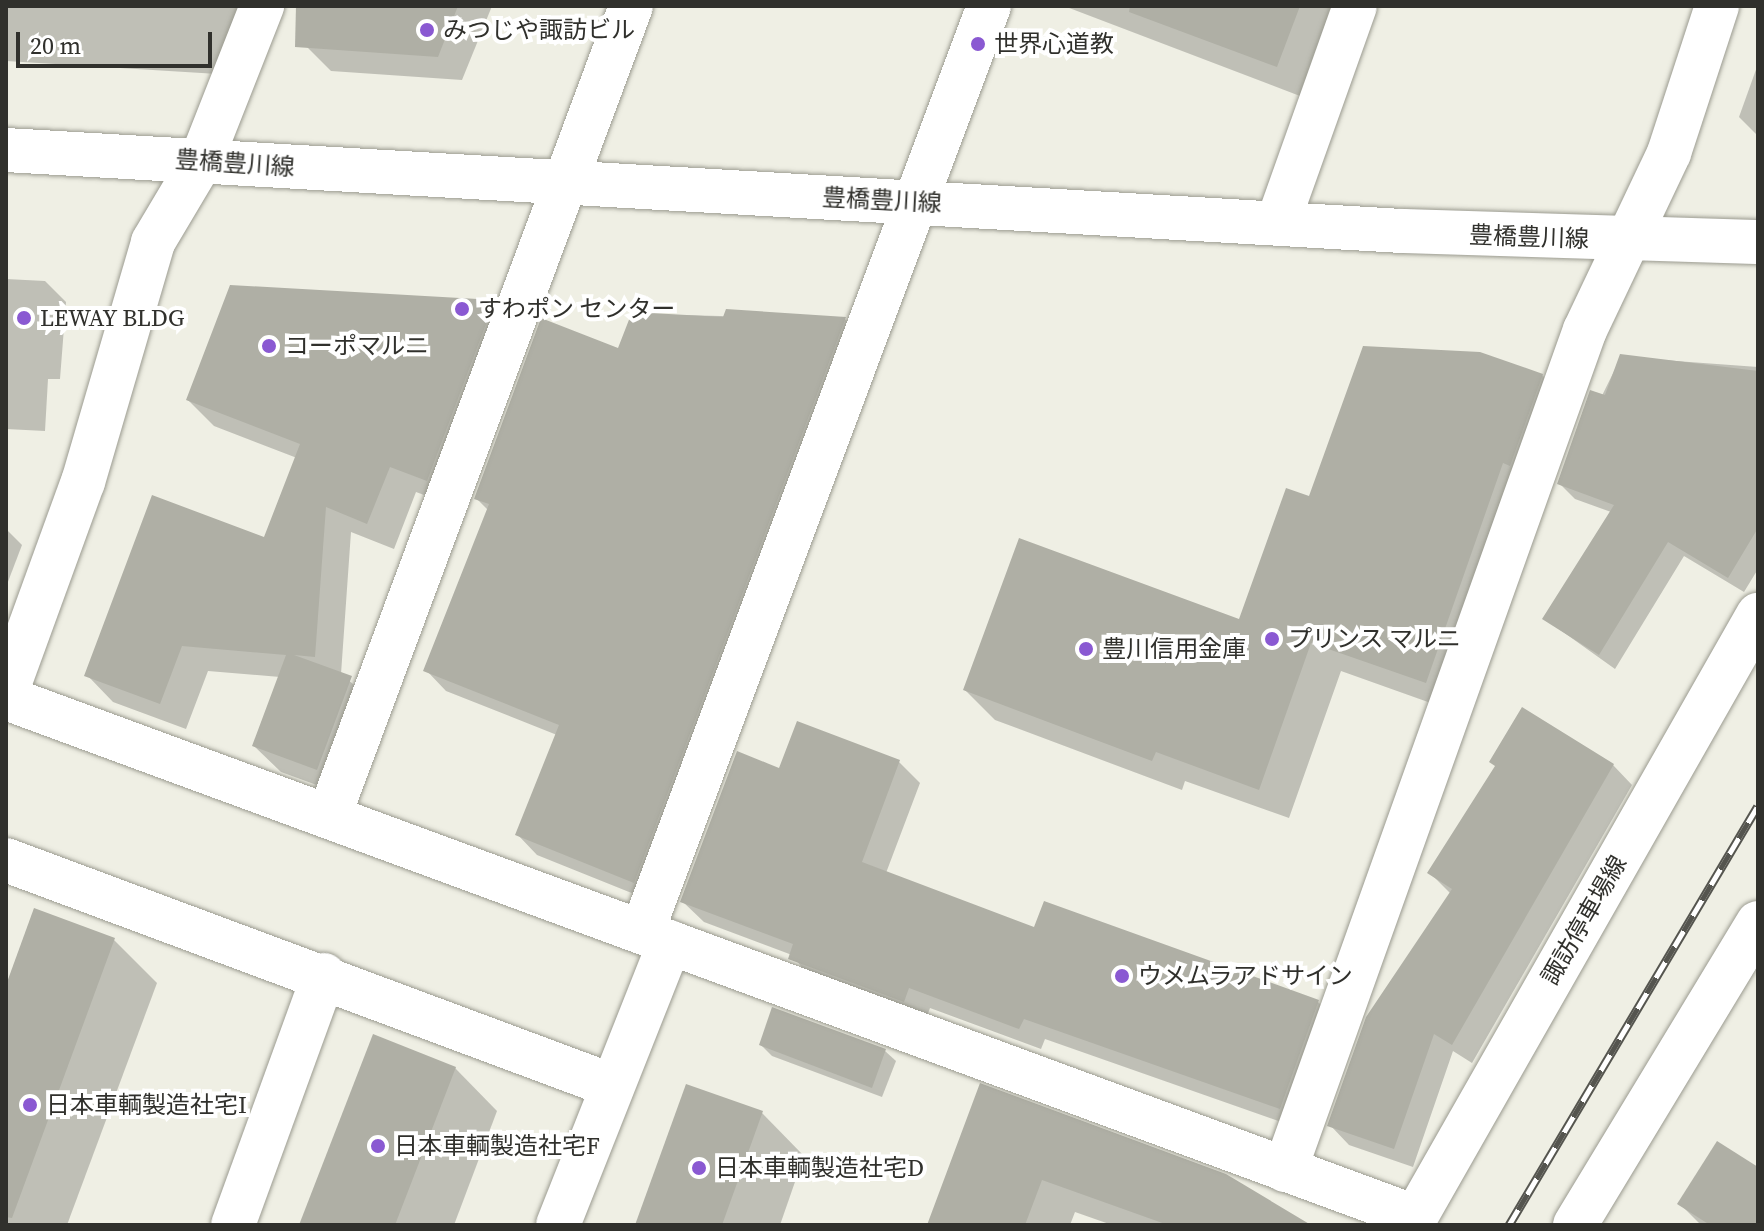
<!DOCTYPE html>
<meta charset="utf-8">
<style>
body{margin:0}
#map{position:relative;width:1764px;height:1231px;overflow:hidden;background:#efefe4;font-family:"Source Serif 4","Noto Sans JP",serif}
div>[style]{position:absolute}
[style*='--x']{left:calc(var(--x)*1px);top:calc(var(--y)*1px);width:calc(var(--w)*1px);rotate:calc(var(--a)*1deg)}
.shadow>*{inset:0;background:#0003}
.building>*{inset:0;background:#afafa5}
.roads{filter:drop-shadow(0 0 2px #9b9b90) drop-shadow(0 0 2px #9b9b90)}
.minor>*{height:44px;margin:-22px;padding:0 22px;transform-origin:22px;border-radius:22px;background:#fff}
.secondary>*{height:44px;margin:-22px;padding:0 22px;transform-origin:22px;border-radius:22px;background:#fff}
.rail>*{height:9px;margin-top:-4.5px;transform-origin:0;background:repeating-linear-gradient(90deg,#fff 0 18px,#55554f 0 36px);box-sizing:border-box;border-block:2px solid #55554f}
.dots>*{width:22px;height:22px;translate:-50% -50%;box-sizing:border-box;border:4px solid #fff;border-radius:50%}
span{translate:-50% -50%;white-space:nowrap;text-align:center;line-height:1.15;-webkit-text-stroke:8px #fff;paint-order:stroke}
.poi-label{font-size:24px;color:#30302c}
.left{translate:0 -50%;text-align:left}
.street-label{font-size:24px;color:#30302c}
.frame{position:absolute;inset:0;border:8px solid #30302c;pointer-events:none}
.scale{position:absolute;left:16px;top:32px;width:196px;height:36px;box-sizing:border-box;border:4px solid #30302c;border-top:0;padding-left:10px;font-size:24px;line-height:28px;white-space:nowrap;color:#30302c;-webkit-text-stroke:6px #fff;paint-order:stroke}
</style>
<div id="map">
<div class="shadow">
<i style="clip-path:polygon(6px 6px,259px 6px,234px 75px,6px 61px)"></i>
<i style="clip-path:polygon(322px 6px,492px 6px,462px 80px,331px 71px,307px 47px)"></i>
<i style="clip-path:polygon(1064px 6px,1348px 6px,1313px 101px)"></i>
<i style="clip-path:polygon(1758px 64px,1758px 136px,1739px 117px)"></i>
<i style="clip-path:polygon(6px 279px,45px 281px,66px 302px,60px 379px,48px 379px,45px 431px,6px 429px)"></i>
<i style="clip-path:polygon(494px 302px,520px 328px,454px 506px,416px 492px,394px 549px,351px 532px,341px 674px,377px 704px,344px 795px,281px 772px,254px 746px,280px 677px,208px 671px,186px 729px,113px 702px,87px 675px,265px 539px,297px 458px,214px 426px,188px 400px)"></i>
<i style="clip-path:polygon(633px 314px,845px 319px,865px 339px,654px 902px,537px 855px,517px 834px,557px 735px,446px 691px,426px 670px,488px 510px,476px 498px,619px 350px)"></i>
<i style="clip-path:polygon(1621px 357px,1758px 367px,1758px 569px,1744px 592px,1684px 556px,1615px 669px,1545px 619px,1611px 512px,1575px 499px,1559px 483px)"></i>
<i style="clip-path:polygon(1542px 375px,1572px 405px,1456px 712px,1341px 671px,1289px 818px,1185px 781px,1182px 790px,995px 720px,965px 690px,1241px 622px,1310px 499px)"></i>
<i style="clip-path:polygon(6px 529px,22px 545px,6px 587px)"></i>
<i style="clip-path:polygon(899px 762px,920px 783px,886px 873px,1036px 930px,1318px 1002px,1339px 1023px,1301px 1129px,1045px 1039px,1041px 1049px,930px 1008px,925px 1022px,812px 980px,792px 955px,704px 922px,682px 901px,780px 771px)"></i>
<i style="clip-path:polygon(1613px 765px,1632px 785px,1472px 1063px,1453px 1051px,1413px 1167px,1349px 1145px,1330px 1125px,1451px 894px,1430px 873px)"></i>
<i style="clip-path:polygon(114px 940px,157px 983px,67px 1225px,6px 1225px,6px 991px)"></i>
<i style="clip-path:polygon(761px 1045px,885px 1051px,896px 1061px,882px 1097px,772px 1056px)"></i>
<i style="clip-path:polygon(455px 1068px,497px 1111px,454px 1225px,302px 1225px)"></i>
<i style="clip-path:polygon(981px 1086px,1307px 1225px,1112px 1225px,1075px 1212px,1070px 1225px,929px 1225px)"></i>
<i style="clip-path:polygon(762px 1113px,804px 1156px,780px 1225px,638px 1225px)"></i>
<i style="clip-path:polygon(1758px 1170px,1758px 1225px,1701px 1225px,1680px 1204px)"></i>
</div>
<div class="building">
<i style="clip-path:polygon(296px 6px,458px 6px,438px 57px,295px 47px)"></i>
<i style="clip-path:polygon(1130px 6px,1300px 6px,1277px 67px,1129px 12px)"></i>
<i style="clip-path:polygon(230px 285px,495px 300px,427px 481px,390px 467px,367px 524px,326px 507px,315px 657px,294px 655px,352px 676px,317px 770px,252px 746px,286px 655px,182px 646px,160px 704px,84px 676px,152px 495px,264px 537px,300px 444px,186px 400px)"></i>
<i style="clip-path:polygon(726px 309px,846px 317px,634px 883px,515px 835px,559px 725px,423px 671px,489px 504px,474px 499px,541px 318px,618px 348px,632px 312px,723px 317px)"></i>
<i style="clip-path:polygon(1363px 346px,1480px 352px,1543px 374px,1510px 466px,1503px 463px,1426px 683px,1311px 643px,1259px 790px,1156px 752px,1152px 761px,963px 690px,1019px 538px,1239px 619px,1286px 488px,1309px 496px)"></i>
<i style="clip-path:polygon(1620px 354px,1758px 371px,1758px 528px,1728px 578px,1668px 542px,1599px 655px,1542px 619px,1614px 505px,1557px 484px,1590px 390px,1605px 395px)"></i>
<i style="clip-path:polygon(1522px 707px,1614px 764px,1452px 1045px,1434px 1034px,1394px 1149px,1327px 1126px,1366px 1017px,1452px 889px,1427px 873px,1495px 766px,1489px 762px)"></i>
<i style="clip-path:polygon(797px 721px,900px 760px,862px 862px,1034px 927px,1044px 901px,1319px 1000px,1280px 1109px,1024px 1019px,1019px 1029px,909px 988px,904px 1002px,788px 959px,793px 944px,680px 902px,737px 751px,779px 768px)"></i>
<i style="clip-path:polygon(34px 908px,115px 938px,12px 1218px,6px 1217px,6px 985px)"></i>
<i style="clip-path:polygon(772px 1007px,886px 1049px,872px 1088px,759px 1045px)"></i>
<i style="clip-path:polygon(373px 1034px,456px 1067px,395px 1225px,299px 1225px)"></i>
<i style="clip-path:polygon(980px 1083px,1226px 1174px,1311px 1225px,1168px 1225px,1042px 1180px,1025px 1225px,927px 1225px)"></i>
<i style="clip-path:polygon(686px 1084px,763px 1111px,722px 1225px,635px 1225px)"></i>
<i style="clip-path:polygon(1717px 1141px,1758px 1167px,1758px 1225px,1710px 1225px,1677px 1204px)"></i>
</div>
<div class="roads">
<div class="minor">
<i style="--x:1278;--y:222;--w:229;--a:-70.4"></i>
<i style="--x:6;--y:693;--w:225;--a:-70"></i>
<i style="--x:83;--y:482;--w:250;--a:-73.7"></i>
<i style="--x:153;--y:242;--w:94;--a:-59.3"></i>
<i style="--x:201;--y:161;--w:167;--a:-68.5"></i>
<i style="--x:6;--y:698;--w:1502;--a:20.22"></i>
<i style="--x:329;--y:816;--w:864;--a:-69.55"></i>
<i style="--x:6;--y:860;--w:645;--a:20.43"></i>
<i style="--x:642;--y:932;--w:989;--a:-69.46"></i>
<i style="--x:1285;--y:1170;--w:892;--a:-70.35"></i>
<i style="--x:1585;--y:330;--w:196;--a:-64.6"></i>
<i style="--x:1669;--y:153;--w:155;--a:-71.9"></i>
<i style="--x:233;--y:1225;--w:266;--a:-70"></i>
<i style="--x:558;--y:1225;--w:304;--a:-68.4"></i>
</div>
<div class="secondary">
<i style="--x:6;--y:150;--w:1398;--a:3.32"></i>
<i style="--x:1402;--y:231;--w:356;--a:1.8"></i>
<i style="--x:1411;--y:1225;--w:702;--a:-60.37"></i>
<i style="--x:1575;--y:1225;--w:353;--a:-58.8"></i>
</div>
</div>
<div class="rail">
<i style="--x:1509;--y:1225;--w:487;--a:-59.3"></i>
</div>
<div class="dots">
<i style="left:427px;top:30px;background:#8a59d2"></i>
<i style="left:978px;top:44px;background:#8a59d2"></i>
<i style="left:462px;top:309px;background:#8a59d2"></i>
<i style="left:24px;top:318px;background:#8a59d2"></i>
<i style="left:269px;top:346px;background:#8a59d2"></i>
<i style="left:1272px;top:639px;background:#8a59d2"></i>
<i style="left:1086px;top:649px;background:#8a59d2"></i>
<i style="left:1122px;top:976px;background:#8a59d2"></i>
<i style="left:30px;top:1105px;background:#8a59d2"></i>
<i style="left:378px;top:1146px;background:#8a59d2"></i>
<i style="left:699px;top:1168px;background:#8a59d2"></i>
</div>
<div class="poi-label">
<span class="left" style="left:443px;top:30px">みつじや諏訪ビル</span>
<span class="left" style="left:994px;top:44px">世界心道教</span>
<span class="left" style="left:478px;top:309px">すわポン センター</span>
<span class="left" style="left:40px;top:318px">LEWAY BLDG</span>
<span class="left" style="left:285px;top:346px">コーポマルニ</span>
<span class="left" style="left:1288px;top:639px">プリンス マルニ</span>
<span class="left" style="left:1102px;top:649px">豊川信用金庫</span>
<span class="left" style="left:1138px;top:976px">ウメムラアドサイン</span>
<span class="left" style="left:46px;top:1105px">日本車輌製造社宅I</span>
<span class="left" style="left:394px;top:1146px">日本車輌製造社宅F</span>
<span class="left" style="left:715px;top:1168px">日本車輌製造社宅D</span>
</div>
<div class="street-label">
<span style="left:235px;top:163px;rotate:4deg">豊橋豊川線</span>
<span style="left:882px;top:200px;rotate:3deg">豊橋豊川線</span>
<span style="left:1529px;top:237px;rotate:2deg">豊橋豊川線</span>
<span style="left:1584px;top:920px;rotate:-60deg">諏訪停車場線</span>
</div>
<div class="frame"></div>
<div class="scale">20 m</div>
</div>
